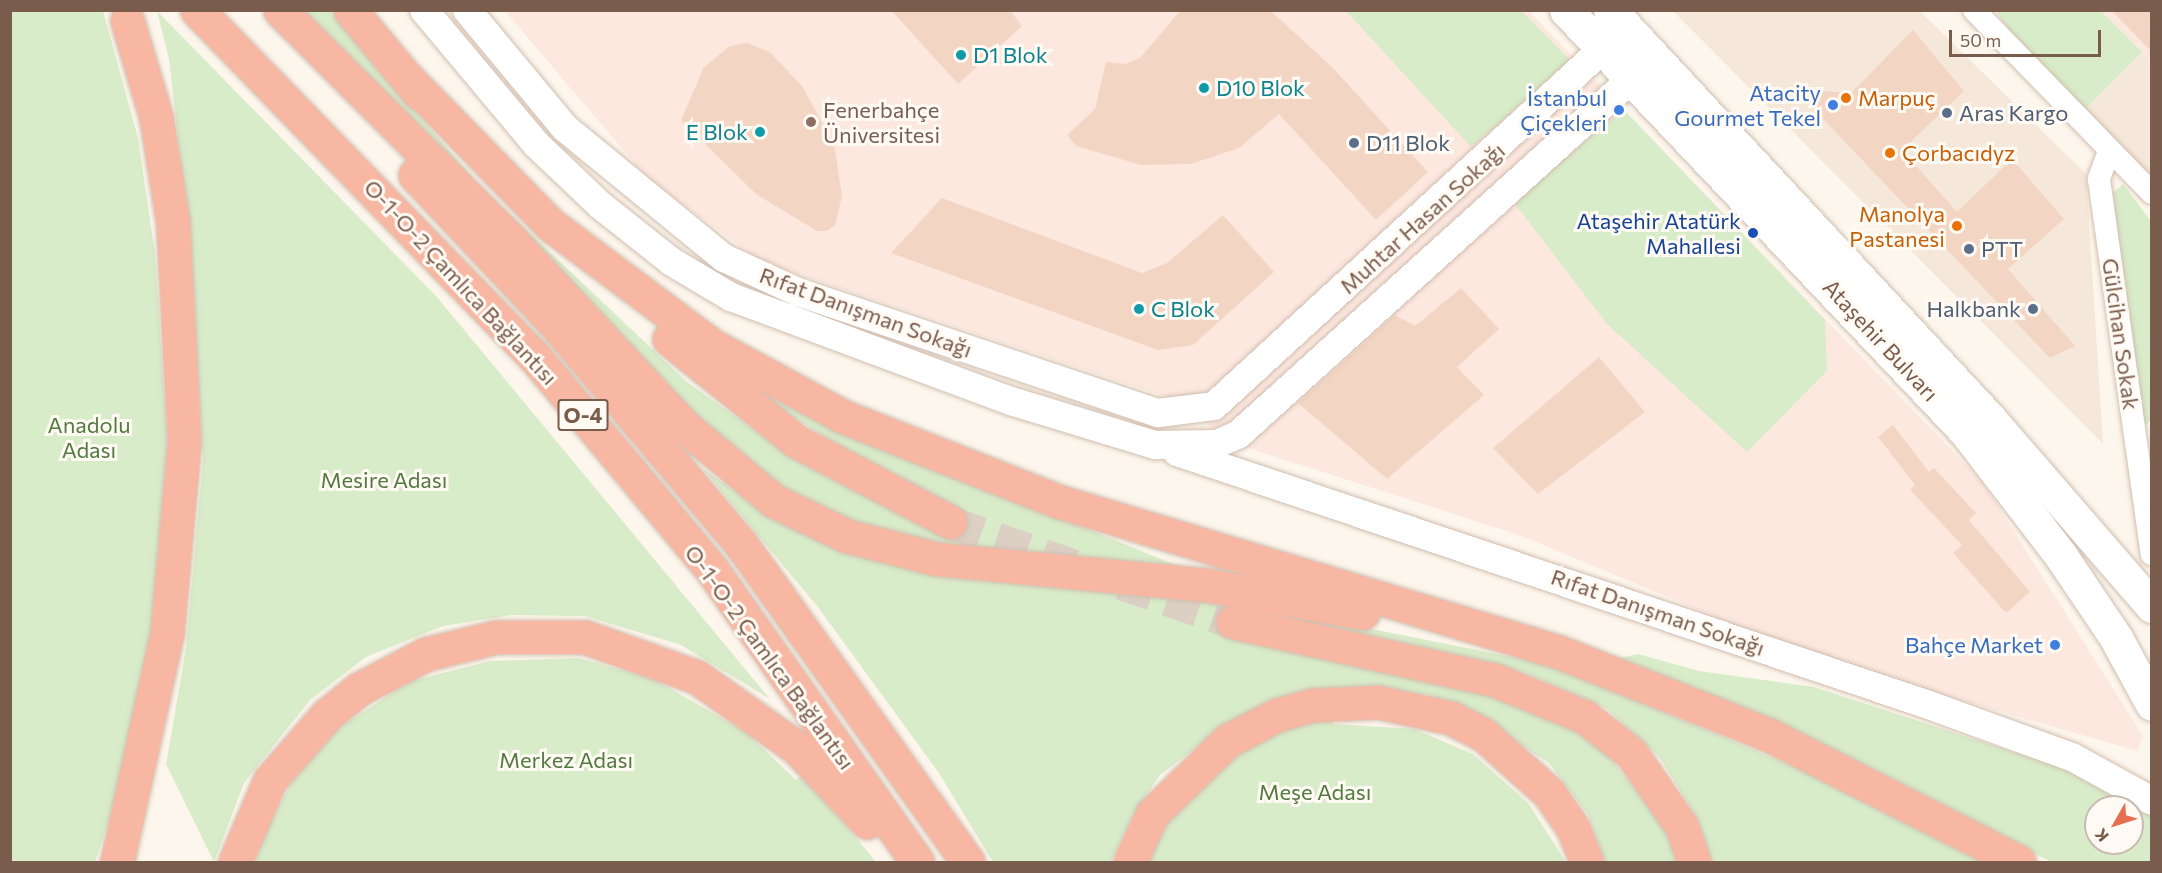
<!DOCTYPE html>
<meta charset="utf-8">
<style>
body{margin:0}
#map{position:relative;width:2162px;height:873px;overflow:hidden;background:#fdf6ec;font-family:Commissioner,sans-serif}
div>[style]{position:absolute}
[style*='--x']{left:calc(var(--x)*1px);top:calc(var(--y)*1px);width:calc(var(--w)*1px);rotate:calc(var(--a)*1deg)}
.residential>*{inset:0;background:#f5e8da}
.commercial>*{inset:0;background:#fde8e0}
.green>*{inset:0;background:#d8ecc9}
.building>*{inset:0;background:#f3d5c3}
.motorway-tunnel>*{height:33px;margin-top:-16.5px;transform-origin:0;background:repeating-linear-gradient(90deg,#dcd0c4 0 33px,transparent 0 49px)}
.roads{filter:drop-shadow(0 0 2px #d1beb0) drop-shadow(0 0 2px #d1beb0)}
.minor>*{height:22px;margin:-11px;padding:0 11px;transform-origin:11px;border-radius:11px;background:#fff}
.tertiary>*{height:28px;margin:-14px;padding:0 14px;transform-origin:14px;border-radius:14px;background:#fff}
.secondary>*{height:33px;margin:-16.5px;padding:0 16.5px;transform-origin:16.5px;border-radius:16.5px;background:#fff}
.motorway>*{height:33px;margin:-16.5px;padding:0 16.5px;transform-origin:16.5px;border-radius:16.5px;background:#f7b7a3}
.dots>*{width:16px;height:16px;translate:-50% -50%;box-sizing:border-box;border:3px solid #fffaf3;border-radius:50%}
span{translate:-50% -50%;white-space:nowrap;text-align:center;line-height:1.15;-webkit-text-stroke:6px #fffaf3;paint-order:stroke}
.shield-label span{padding:2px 4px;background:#fffaf3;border:2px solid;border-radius:4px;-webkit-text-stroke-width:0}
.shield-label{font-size:21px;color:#7a5c4d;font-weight:700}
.culture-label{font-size:22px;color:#0d838f}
.left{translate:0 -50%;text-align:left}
.right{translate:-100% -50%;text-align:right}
.shop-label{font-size:22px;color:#366cbe}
.food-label{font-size:22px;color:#c56008}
.education-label{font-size:22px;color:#785e54}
.service-label{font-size:22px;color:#4e5e75}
.street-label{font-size:22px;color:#7a5c4d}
.transit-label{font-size:22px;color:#164399}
.park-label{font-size:22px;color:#537a41}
.frame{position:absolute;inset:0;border:12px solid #7a5c4d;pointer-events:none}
.north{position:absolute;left:2084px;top:795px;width:60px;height:60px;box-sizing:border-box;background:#fffaf3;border:2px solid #cabbb1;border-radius:50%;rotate:231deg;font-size:16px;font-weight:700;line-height:24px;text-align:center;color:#7a5c4d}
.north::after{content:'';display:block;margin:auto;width:21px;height:27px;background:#e76f51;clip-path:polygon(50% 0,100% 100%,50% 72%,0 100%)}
.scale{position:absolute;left:1949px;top:30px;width:152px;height:27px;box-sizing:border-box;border:3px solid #7a5c4d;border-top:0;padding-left:8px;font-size:18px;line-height:21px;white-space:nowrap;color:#7a5c4d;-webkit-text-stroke:4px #fffaf3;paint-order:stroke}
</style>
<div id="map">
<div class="residential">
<i style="clip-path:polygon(1673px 11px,1920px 11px,2086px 174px,2103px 444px)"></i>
<i style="clip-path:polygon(2142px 52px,2151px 63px,2151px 183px,2125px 149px,2083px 111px)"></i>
</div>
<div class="commercial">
<i style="clip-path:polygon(505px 11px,1529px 11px,1984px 484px,2143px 736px,2137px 751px,1868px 673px,1754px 633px,1519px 535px,1233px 443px,1170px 398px,762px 262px,646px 177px)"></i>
<i style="clip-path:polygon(2101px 11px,2151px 11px,2151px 63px,2142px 52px)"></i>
</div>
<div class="green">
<i style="clip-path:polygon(10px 11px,103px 11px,138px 138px,155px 254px,167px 444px,153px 620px,121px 784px,95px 862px,11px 862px)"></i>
<i style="clip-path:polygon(157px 11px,436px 296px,770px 699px,681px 645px,585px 616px,512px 615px,443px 626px,366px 657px,310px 700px,244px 783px,214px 862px,166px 764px,186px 648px,203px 460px,187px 217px,169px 59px)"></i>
<i style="clip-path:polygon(298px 11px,330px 11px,477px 183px,687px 382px,791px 456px,867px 464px,755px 392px,1190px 571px,901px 541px,813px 508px,766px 478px,705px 424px)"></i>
<i style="clip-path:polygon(1346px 11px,1522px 11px,1571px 61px,1471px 147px)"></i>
<i style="clip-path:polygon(1996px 11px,2101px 11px,2142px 52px,2083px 111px,2016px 42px)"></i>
<i style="clip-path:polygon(1624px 110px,1825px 320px,1827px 371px,1747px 452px,1607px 324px,1512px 200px)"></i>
<i style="clip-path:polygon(2123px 184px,2151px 221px,2151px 420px,2141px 429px,2113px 193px)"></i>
<i style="clip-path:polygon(702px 468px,775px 519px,843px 548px,944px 577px,1236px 602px,1548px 664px,1826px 780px,1987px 862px,1712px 862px,1698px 820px,1660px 758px,1607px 709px,1523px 672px,1418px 649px,1569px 722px,1606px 752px,1667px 830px,1678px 862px,1605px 862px,1588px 815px,1549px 763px,1478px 717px,1427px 694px,1232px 721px,1160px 775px,1134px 813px,1111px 862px,993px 862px,939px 773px,817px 606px)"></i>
<i style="clip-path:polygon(evenodd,1638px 654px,1699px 671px,1814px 687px,2087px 776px,2151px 816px,2151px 862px,2052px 862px,1613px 660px,1638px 654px,2096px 807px,2132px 807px,2132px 843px,2096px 843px,2096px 807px)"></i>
<i style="clip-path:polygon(579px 658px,653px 679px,746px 732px,796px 780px,804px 774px,876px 862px,256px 862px,261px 839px,291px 783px,332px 732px,411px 681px,490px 661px)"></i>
<i style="clip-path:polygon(1334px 713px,1333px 724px,1414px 729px,1473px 754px,1528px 803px,1566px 862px,1142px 862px,1156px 833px,1206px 773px,1263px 735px)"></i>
</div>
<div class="building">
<i style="clip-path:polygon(891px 10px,1010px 10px,1022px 26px,958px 84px)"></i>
<i style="clip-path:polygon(1181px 10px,1270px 10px,1332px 67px,1428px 172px,1376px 220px,1279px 114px,1239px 148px,1191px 164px,1141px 165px,1076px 146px,1067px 135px,1095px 109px,1106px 62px,1125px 64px,1140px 58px)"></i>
<i style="clip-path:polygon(2111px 10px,2151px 10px,2151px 51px)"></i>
<i style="clip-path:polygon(1913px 30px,1964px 91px,1902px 150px,1957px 212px,2012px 159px,2064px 219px,2008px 269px,2075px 346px,2050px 358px,1809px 104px,1823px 91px,1851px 93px)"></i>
<i style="clip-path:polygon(747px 43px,770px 52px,802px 86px,834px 144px,842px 196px,835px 225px,827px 231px,817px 231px,756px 194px,681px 120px,704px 67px,730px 46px)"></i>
<i style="clip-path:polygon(942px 198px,1142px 273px,1167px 263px,1223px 215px,1274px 272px,1193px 345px,1158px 350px,891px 253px)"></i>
<i style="clip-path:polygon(1461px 288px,1499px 329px,1457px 367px,1484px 395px,1387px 479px,1298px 403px,1395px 315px,1415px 326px)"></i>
<i style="clip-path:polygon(1599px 357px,1645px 412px,1538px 494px,1493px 448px)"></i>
<i style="clip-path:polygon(1893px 425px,1929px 472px,1934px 468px,1976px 513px,1969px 520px,2030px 592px,2006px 613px,1953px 553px,1962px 545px,1910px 490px,1915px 485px,1878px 437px)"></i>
</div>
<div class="motorway-tunnel">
<i style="--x:950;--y:522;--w:133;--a:19.4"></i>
<i style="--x:1121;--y:583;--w:119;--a:19.2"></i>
</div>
<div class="roads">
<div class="minor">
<i style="--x:1974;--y:10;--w:255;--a:45.8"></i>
<i style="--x:2109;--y:151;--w:30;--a:110"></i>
<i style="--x:2099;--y:179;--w:379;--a:82"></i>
</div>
<div class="tertiary">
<i style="--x:424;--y:10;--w:175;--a:50.1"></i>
<i style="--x:536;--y:144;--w:88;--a:43.6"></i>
<i style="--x:600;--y:205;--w:92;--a:38.4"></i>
<i style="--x:672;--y:262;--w:69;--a:30.7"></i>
<i style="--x:731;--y:297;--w:299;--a:20.4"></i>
<i style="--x:1011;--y:401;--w:151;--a:17"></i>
<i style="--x:1155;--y:445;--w:62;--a:-0.9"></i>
<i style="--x:1217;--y:444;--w:24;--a:-24"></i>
<i style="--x:1239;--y:434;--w:552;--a:-42.13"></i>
<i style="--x:467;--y:10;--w:153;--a:50.3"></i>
<i style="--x:565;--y:128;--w:205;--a:39.3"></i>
<i style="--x:724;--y:258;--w:81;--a:24.7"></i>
<i style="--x:798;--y:292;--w:380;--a:18.6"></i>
<i style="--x:1158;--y:413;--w:56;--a:-7.1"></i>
<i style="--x:1214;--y:406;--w:550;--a:-42.57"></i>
<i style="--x:1177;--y:452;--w:790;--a:18.6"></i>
<i style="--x:1926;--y:704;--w:155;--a:20"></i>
<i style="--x:2072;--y:757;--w:91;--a:28.8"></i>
</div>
<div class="secondary">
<i style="--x:1566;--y:10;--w:581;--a:46.53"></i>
<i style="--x:1966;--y:432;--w:156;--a:52.5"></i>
<i style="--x:2061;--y:556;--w:99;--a:56.1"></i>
<i style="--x:2116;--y:638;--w:75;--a:61.4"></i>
<i style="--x:1610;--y:10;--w:557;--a:47.11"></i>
<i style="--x:1989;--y:418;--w:249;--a:49.1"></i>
</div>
<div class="motorway">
<i style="--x:197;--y:10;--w:482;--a:45.8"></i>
<i style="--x:533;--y:355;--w:280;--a:50.2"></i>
<i style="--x:712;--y:570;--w:357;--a:54.9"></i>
<i style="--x:280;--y:10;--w:320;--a:44.9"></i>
<i style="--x:507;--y:236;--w:260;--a:47"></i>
<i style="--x:684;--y:426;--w:117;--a:39.8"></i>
<i style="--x:774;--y:501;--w:81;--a:25.6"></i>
<i style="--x:847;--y:536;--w:93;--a:14.3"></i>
<i style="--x:937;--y:559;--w:270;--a:5.5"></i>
<i style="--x:1206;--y:585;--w:159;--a:10.1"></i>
<i style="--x:350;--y:10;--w:108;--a:50.3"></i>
<i style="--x:406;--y:77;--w:207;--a:45.6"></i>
<i style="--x:551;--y:225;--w:202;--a:36.8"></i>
<i style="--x:713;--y:346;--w:149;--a:28.5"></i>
<i style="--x:844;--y:417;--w:229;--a:21.5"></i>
<i style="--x:1057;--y:501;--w:524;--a:16.74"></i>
<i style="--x:1559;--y:652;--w:226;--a:21.6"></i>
<i style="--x:1769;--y:735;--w:280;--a:26.9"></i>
<i style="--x:415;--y:175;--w:210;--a:46.7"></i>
<i style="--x:559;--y:328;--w:282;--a:49.9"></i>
<i style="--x:741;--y:544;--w:391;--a:54.5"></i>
<i style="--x:669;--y:339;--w:163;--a:38.8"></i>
<i style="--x:796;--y:441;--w:174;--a:27.7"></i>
<i style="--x:1233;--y:622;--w:268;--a:12.5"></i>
<i style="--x:1495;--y:680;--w:97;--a:22.3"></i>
<i style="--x:1585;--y:717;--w:58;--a:38"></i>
<i style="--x:1631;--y:753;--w:90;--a:55.4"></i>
<i style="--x:1682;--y:827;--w:37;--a:71"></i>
<i style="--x:117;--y:862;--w:234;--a:-77.7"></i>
<i style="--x:167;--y:633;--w:193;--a:-84.9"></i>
<i style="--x:184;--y:441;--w:218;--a:-92.9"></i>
<i style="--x:173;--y:223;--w:107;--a:-99.1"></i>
<i style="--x:156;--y:117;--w:101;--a:-106.6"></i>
<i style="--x:235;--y:862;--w:89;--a:-66.9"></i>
<i style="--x:270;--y:780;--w:86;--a:-48.8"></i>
<i style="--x:327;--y:715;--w:41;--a:-39.1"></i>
<i style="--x:359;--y:689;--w:76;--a:-27.6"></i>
<i style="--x:426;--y:654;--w:72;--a:-13.7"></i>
<i style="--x:496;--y:637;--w:89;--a:0"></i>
<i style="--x:585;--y:637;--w:119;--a:19.7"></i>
<i style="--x:697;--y:677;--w:123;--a:35.4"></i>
<i style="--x:797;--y:748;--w:102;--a:46.6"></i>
<i style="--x:1130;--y:862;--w:53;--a:-65.4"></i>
<i style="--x:1152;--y:814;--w:105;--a:-44.2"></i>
<i style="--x:1227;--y:741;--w:56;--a:-27.5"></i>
<i style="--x:1277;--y:715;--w:37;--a:-16"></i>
<i style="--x:1313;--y:705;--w:65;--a:-2.6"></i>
<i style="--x:1378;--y:702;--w:75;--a:12.4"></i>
<i style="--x:1451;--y:718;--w:37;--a:27"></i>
<i style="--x:1484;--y:735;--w:87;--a:41.7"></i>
<i style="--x:1549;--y:793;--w:42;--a:55.6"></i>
<i style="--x:1573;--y:828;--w:37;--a:68"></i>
</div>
</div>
<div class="dots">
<i style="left:961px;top:55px;background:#0f9aa8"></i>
<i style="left:1204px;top:88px;background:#0f9aa8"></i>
<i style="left:1846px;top:98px;background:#e8710a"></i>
<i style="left:1833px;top:105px;background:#3f7fe0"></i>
<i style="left:1619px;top:110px;background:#3f7fe0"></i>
<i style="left:1947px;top:113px;background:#5c6f8a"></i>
<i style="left:811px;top:122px;background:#8d6e63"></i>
<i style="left:760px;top:132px;background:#0f9aa8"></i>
<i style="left:1354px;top:143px;background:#5c6f8a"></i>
<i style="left:1890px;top:153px;background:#e8710a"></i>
<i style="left:1957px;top:226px;background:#e8710a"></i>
<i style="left:1753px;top:233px;background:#1a4fb4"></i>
<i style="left:1969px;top:249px;background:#5c6f8a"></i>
<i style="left:1139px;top:309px;background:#0f9aa8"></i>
<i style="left:2033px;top:309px;background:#5c6f8a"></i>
<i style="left:2055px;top:645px;background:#3f7fe0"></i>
</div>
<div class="shield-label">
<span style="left:583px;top:415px">O-4</span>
</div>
<div class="culture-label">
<span class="left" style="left:973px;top:55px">D1 Blok</span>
<span class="left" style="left:1216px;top:88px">D10 Blok</span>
<span class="right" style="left:748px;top:132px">E Blok</span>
<span class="left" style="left:1151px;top:309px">C Blok</span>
</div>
<div class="shop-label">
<span class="right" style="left:1821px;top:105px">Atacity<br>Gourmet Tekel</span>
<span class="right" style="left:1607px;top:110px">İstanbul<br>Çiçekleri</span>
<span class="right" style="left:2043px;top:645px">Bahçe Market</span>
</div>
<div class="food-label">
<span class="left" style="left:1858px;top:98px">Marpuç</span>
<span class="left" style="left:1902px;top:153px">Çorbacıdyz</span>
<span class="right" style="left:1945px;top:226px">Manolya<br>Pastanesi</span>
</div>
<div class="education-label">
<span class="left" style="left:823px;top:122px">Fenerbahçe<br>Üniversitesi</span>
</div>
<div class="service-label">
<span class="left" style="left:1959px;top:113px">Aras Kargo</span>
<span class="left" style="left:1366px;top:143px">D11 Blok</span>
<span class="left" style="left:1981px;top:249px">PTT</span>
<span class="right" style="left:2021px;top:309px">Halkbank</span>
</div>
<div class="street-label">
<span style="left:1422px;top:218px;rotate:-42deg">Muhtar Hasan Sokağı</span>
<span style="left:461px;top:282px;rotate:47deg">O-1-O-2 Çamlıca Bağlantısı</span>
<span style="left:866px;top:312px;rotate:20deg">Rıfat Danışman Sokağı</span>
<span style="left:2121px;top:334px;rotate:82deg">Gülcihan Sokak</span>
<span style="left:1881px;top:340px;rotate:47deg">Ataşehir Bulvarı</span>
<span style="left:1658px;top:612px;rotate:19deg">Rıfat Danışman Sokağı</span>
<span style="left:770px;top:657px;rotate:54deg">O-1-O-2 Çamlıca Bağlantısı</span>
</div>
<div class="transit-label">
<span class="right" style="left:1741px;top:233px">Ataşehir Atatürk<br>Mahallesi</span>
</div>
<div class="park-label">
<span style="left:89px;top:437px">Anadolu<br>Adası</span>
<span style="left:384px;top:480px">Mesire Adası</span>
<span style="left:566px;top:760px">Merkez Adası</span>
<span style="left:1315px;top:792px">Meşe Adası</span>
</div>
<div class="frame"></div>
<div class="north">K</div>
<div class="scale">50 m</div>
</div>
